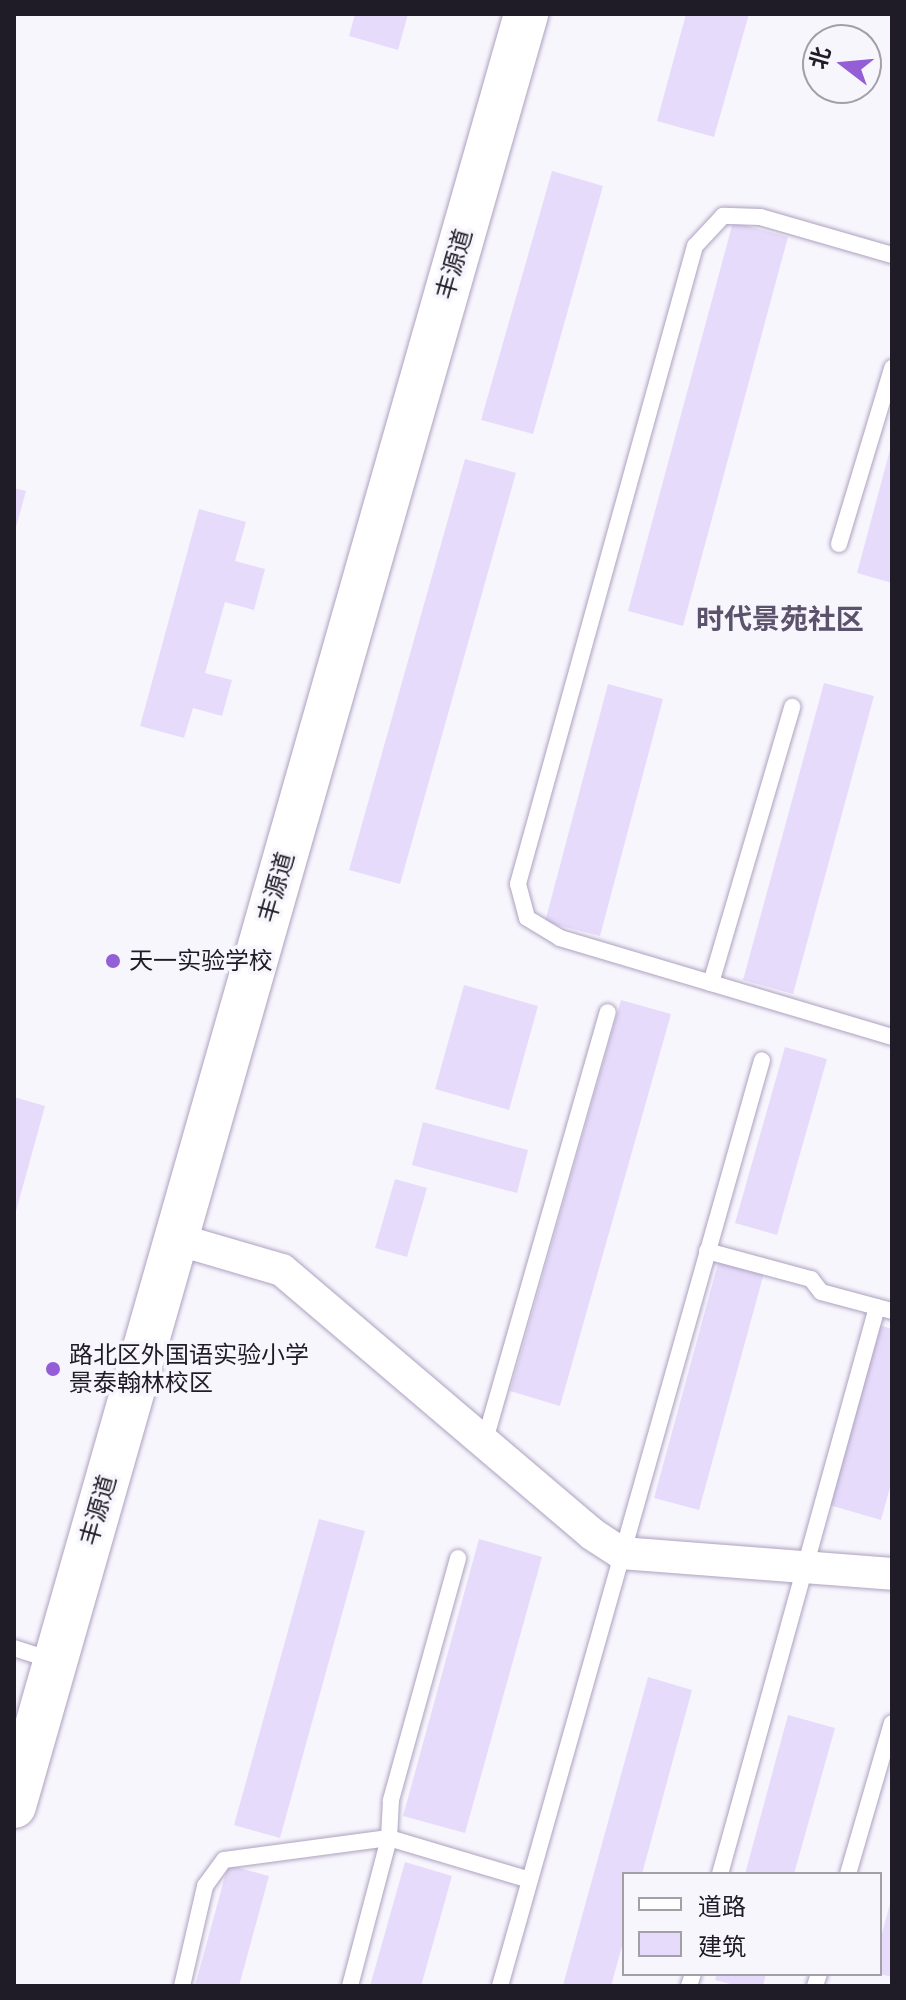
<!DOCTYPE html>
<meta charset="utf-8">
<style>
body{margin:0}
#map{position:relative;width:906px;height:2000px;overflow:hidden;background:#f8f6fd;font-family:Cabin,"Noto Sans SC",sans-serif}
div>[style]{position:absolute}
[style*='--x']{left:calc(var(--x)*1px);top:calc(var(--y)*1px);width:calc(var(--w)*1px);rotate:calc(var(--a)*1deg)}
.building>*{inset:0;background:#e7dbfb}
.roads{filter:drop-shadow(0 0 2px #ada2c0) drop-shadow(0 0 2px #ada2c0)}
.lane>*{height:16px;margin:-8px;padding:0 8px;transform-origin:8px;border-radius:8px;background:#fff}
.street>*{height:32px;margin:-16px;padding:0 16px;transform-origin:16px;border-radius:16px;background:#fff}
.secondary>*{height:44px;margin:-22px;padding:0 22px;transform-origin:22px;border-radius:22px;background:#fff}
.dots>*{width:22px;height:22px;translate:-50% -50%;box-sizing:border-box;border:4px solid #f8f6fd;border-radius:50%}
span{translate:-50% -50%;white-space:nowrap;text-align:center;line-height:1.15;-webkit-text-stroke:7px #f8f6fd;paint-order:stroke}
.street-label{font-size:24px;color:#201c27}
.poi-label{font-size:24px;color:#201c27}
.left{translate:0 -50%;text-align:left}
.quarter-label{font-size:28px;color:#5b526c;font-weight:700}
.frame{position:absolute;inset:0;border:16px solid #201c27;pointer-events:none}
.legend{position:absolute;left:622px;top:1872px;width:260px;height:104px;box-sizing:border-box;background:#f8f6fd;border:2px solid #a29fa7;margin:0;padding:10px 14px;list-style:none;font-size:24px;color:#201c27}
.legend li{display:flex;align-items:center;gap:16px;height:40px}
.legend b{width:40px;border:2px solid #a29fa7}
.north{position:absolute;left:802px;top:24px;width:80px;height:80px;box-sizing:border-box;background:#f8f6fd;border:2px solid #a29fa7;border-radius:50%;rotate:286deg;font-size:22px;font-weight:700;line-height:32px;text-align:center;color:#201c27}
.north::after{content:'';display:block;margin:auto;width:28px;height:36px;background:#935ed6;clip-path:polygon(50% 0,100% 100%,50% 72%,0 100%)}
</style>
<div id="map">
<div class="building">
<i style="clip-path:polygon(355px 14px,408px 14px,398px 50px,349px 36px)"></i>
<i style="clip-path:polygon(686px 14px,749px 14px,714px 137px,657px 121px)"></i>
<i style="clip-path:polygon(552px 171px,603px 186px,533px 434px,481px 420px)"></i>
<i style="clip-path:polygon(733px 222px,788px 237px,683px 626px,628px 611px)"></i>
<i style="clip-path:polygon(891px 446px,892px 446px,892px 583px,857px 573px)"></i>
<i style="clip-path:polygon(465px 459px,516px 473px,400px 884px,349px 870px)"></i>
<i style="clip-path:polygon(14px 488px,26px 491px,15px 531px,14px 530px)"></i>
<i style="clip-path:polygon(199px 509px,246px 522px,235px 561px,265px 569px,254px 610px,225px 602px,205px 673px,232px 680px,222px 716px,193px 708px,184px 738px,140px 726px)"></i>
<i style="clip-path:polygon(824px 683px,874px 696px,793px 994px,743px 980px)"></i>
<i style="clip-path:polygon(608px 684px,663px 699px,600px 936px,545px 922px)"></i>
<i style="clip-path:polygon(464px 985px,538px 1006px,509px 1110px,435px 1089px)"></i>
<i style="clip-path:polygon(621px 1000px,671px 1014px,560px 1406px,510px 1391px)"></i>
<i style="clip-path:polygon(785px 1047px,827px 1059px,777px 1235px,735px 1223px)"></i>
<i style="clip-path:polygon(14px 1097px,45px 1106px,15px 1215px,14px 1215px)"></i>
<i style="clip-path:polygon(423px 1122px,528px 1150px,517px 1193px,412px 1165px)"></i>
<i style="clip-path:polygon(395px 1179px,427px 1188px,407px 1257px,375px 1248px)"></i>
<i style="clip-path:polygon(719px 1260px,764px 1273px,699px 1510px,654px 1498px)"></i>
<i style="clip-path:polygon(869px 1322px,892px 1329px,892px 1480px,881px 1520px,819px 1502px)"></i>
<i style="clip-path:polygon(319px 1519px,365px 1531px,280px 1838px,234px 1825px)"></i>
<i style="clip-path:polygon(479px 1539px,542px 1557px,465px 1833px,403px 1816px)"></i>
<i style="clip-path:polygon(648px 1677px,692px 1690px,642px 1874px,624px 1874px,624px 1939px,611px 1986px,568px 1986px,563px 1985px)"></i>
<i style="clip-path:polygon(788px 1715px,835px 1728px,794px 1874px,745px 1874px)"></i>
<i style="clip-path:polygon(405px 1862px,452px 1876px,421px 1986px,370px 1986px)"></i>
<i style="clip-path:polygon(228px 1865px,269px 1876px,239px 1986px,195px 1986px)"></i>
<i style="clip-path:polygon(891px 1900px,892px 1900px,892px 1977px,880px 1974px,880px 1941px)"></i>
<i style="clip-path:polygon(717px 1974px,766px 1974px,763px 1986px,738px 1986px,715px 1980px)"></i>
</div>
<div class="roads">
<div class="lane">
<i style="--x:892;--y:255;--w:137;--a:-163.9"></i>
<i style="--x:760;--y:217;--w:37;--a:-178"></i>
<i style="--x:723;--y:216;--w:41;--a:133"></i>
<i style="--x:695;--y:246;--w:662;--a:105.51"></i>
<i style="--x:518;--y:884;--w:35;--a:75"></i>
<i style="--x:527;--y:918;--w:39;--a:31"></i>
<i style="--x:560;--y:938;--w:346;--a:16.6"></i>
<i style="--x:839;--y:544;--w:184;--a:-73.2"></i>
<i style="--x:711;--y:983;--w:288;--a:-73.6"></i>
<i style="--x:707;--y:1251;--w:108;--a:15.1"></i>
<i style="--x:811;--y:1279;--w:16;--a:52"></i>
<i style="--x:821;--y:1292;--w:73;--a:15"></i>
<i style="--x:485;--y:1440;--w:445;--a:-74"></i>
<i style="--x:14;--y:1648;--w:42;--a:18"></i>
<i style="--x:720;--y:1874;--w:588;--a:-74.52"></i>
<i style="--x:848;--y:1874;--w:157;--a:-73.8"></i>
<i style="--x:182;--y:1986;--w:103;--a:-77"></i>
<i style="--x:205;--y:1886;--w:32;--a:-54"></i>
<i style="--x:224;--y:1860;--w:166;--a:-7.6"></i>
<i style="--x:389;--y:1838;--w:147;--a:16.6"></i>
<i style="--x:350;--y:1986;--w:153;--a:-75.2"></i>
<i style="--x:389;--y:1838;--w:38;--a:-87"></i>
<i style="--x:391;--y:1800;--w:251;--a:-74.5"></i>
<i style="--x:500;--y:1986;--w:962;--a:-74.2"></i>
<i style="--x:689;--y:1986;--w:13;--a:-72"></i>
<i style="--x:815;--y:1986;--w:13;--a:-72"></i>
</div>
<div class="street">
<i style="--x:176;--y:1239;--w:110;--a:16.3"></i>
<i style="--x:282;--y:1270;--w:407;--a:40.4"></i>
<i style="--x:592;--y:1534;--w:35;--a:33"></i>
<i style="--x:621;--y:1553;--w:272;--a:4.4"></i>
</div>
<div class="secondary">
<i style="--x:14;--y:1806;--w:1864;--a:-74.05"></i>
</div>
</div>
<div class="dots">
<i style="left:113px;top:961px;background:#935ed6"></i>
<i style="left:53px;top:1369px;background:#935ed6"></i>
</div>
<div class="street-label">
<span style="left:454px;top:264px;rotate:-74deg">丰源道</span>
<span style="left:276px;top:887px;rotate:-74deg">丰源道</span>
<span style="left:98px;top:1510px;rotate:-74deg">丰源道</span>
</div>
<div class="poi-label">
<span class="left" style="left:129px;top:961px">天一实验学校</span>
<span class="left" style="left:69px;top:1369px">路北区外国语实验小学<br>景泰翰林校区</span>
</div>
<div class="quarter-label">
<span style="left:780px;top:619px">时代景苑社区</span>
</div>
<div class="frame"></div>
<ul class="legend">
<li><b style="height:10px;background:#fff"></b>道路</li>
<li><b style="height:22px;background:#e7dbfb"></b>建筑</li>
</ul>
<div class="north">北</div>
</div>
